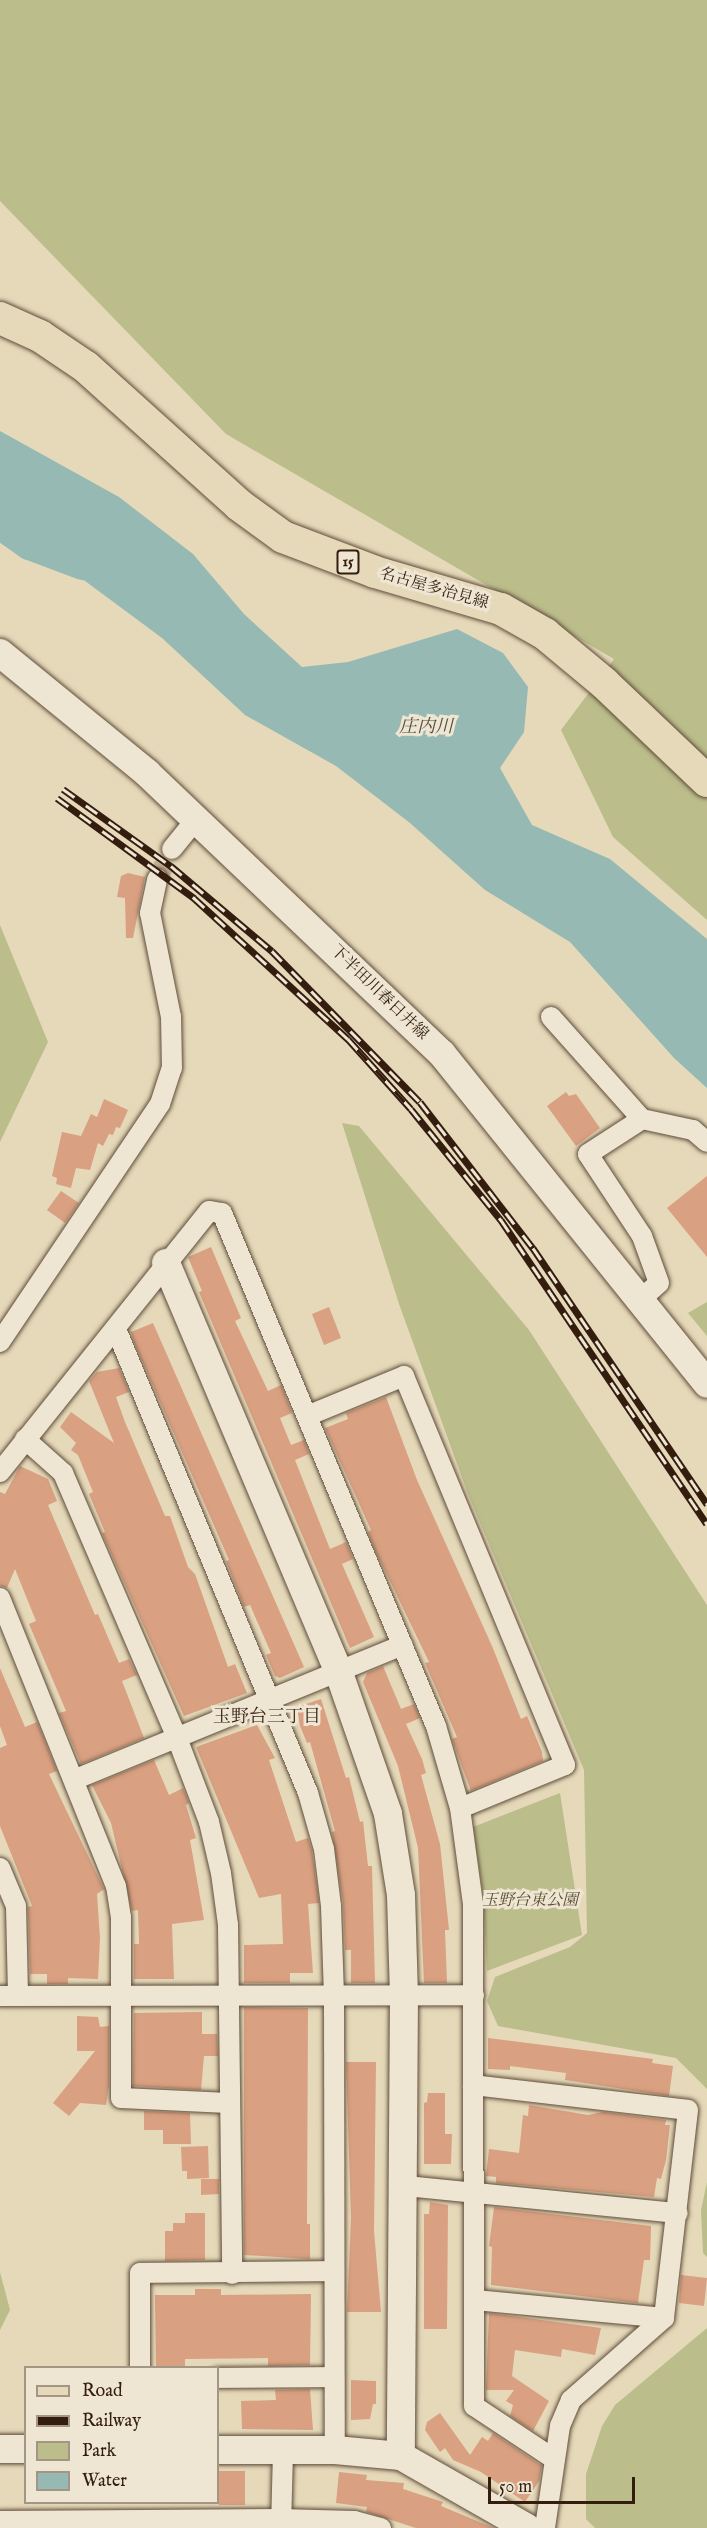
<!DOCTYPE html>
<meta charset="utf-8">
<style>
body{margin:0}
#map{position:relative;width:707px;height:2528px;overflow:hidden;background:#e5d9b9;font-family:"IM FELL English","Noto Serif JP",serif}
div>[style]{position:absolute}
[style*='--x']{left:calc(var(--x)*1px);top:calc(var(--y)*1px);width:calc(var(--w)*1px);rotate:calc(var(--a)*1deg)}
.green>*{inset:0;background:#bbbe8b}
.water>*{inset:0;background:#96bab3}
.river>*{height:34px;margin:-17px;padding:0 17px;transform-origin:17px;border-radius:17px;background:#96bab3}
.building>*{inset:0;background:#d9a081}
.street-tunnel>*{height:20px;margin-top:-10px;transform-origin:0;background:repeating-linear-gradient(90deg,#c2b397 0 20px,transparent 0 30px)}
.roads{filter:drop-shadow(0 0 2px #604c3a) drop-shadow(0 0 2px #604c3a)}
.street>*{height:20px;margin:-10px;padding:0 10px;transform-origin:10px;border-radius:10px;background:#eee6d2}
.secondary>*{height:28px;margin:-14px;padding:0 14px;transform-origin:14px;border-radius:14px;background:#eee6d2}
.primary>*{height:32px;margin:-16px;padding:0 16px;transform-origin:16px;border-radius:16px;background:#e5d9b9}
.rail>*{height:7px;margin-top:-3.5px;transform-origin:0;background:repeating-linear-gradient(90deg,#eee6d2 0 14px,#341d0f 0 28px);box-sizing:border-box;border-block:2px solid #341d0f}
span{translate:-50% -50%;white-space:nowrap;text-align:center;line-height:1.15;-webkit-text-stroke:6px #eee6d2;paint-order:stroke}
.shield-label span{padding:2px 4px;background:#eee6d2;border:2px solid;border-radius:4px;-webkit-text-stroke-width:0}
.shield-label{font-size:15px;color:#341d0f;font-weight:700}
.street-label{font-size:16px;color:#341d0f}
.park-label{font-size:16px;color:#5c4d34;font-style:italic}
.water-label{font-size:18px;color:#514c40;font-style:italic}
.neighbourhood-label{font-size:18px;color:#341d0f}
.legend{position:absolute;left:24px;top:2366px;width:195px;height:138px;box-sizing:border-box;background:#eee6d2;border:2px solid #a49684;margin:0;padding:8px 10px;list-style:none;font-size:18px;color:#341d0f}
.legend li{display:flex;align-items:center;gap:12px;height:30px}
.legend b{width:30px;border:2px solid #a49684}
.scale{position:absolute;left:488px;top:2477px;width:147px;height:27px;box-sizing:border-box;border:3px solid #341d0f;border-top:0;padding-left:8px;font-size:18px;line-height:21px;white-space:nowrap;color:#341d0f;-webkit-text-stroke:4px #eee6d2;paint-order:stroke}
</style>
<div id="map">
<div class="green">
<i style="clip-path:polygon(0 0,707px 0,707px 920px,613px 837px,561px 730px,614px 659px,226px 434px,0 201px)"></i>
<i style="clip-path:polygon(0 925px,48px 1042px,0 1142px)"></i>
<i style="clip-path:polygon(342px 1123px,359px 1126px,529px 1330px,707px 1605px,707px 2089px,676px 2058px,498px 2026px,487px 2001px,495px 1977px,570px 1947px,587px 1933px,584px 1770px,468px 1494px,399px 1304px)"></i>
<i style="clip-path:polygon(707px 1302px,707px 1336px,688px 1313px)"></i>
<i style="clip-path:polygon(560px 1793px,582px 1935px,487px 1971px,483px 1893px,473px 1827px)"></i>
<i style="clip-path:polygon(707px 2182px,707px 2257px,703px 2253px,701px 2210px)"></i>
<i style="clip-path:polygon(0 2272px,10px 2310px,0 2330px)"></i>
<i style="clip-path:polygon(707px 2328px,707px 2528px,595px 2528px,586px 2519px,586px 2474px,602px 2426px,615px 2405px)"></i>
</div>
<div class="water">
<i style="clip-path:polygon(0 431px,119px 497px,193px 554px,244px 614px,302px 667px,348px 662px,457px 629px,503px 653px,528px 687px,524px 732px,500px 768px,532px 825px,610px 859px,707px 939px,707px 1088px,674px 1058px,570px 942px,485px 890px,410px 823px,336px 766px,245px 715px,162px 638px,0 518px)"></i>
</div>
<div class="river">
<i style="--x:0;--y:522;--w:37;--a:35"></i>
<i style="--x:30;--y:543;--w:57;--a:20.7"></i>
</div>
<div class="building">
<i style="clip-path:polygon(128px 873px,145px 877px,133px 938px,126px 938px,125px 898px,117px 897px,121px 876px)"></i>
<i style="clip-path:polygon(566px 1092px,569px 1096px,576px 1094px,600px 1128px,576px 1146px,547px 1106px)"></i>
<i style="clip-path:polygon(104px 1099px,128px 1110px,120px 1128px,116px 1127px,113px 1135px,109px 1134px,103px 1146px,98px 1143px,90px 1170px,76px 1168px,71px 1188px,56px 1184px,57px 1178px,52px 1176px,62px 1132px,81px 1136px,91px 1114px,97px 1117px)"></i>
<i style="clip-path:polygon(707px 1176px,707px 1257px,667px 1208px)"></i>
<i style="clip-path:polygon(61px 1191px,79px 1203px,65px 1223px,47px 1210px)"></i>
<i style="clip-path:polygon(211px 1247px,241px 1318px,235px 1321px,268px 1391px,281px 1385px,292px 1413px,280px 1418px,291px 1445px,304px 1440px,309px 1454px,295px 1460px,330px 1549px,346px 1542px,353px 1559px,342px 1564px,374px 1637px,350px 1648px,199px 1292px,202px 1291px,188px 1257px)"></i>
<i style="clip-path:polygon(329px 1307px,341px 1338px,324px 1345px,312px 1314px)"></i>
<i style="clip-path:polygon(153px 1323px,304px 1667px,280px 1678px,275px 1676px,266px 1655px,271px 1653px,250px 1605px,244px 1607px,226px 1561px,229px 1560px,134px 1342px,131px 1332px)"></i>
<i style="clip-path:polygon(119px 1368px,129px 1392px,116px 1397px,125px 1422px,165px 1516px,170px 1516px,188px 1567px,195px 1574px,228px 1667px,235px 1664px,247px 1693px,184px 1716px,102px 1533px,105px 1532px,89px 1494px,93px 1492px,78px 1455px,71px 1450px,76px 1443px,60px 1427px,71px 1412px,114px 1443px,89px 1381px,97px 1372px)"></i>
<i style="clip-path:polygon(386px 1397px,417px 1480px,492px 1646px,521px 1719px,527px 1716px,542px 1752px,543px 1761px,471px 1791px,452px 1739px,457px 1737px,425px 1663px,429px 1662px,375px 1550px,368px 1532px,371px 1530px,325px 1428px,348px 1419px,346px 1413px)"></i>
<i style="clip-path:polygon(20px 1466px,48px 1479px,57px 1501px,48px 1505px,95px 1615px,98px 1614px,119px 1663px,129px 1659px,137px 1675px,122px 1681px,144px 1738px,81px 1764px,59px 1713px,66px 1711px,29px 1624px,36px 1621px,15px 1569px,7px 1588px,0 1586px,0 1492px,5px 1494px)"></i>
<i style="clip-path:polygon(383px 1666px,401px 1709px,414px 1704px,420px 1718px,406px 1724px,422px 1759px,426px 1773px,421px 1775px,440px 1844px,449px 1930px,445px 1930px,447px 1983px,424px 1983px,418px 1848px,398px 1766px,363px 1682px,367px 1673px)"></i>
<i style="clip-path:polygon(0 1668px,25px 1727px,37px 1722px,57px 1771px,49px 1774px,104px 1889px,97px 1894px,100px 1938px,98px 1979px,68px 1978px,68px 1984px,47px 1984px,47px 1974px,30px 1974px,28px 1907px,32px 1906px,0 1826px,0 1748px,7px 1745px,0 1726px)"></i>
<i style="clip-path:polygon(321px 1699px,346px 1778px,349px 1777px,360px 1822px,363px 1821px,368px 1866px,372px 1866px,375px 1983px,351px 1983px,351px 1950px,345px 1950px,343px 1902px,332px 1832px,335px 1831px,310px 1742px,307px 1743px,300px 1726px,297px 1707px)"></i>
<i style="clip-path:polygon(257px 1725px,275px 1758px,269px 1760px,296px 1842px,308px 1838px,312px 1851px,319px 1903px,308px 1904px,313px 1973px,290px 1973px,290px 1983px,244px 1983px,244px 1945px,283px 1944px,281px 1894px,259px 1898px,196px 1747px)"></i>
<i style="clip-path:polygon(154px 1760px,169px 1795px,183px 1788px,189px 1803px,186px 1805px,196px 1838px,190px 1840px,204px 1920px,172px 1924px,174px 1979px,134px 1979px,134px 1944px,139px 1944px,138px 1910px,132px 1911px,111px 1823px,92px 1785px)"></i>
<i style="clip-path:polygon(244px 2007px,308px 2008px,307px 2224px,310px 2224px,310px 2259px,244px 2255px)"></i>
<i style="clip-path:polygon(202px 2012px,202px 2034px,217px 2034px,218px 2056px,204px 2056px,201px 2090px,133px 2086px,134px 2013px)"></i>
<i style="clip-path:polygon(77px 2016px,98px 2017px,100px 2027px,109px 2026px,109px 2086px,106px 2105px,80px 2103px,69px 2116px,53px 2103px,95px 2051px,77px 2051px)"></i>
<i style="clip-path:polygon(488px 2038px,653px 2059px,652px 2063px,673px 2066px,669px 2096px,565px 2080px,566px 2073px,510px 2066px,510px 2070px,488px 2069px)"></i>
<i style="clip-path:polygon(346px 2062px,376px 2062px,374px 2231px,381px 2312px,347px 2312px,351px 2218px)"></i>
<i style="clip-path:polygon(428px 2093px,445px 2093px,445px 2134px,452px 2134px,451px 2164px,424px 2164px,424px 2103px,427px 2102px)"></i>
<i style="clip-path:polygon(529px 2105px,588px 2115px,603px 2112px,666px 2120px,665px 2125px,670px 2125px,666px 2160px,661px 2179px,657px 2178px,654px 2197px,496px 2183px,496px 2177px,486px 2176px,489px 2149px,519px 2153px,523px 2115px,528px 2116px)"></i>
<i style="clip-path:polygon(144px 2111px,190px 2113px,191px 2144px,163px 2144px,163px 2130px,144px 2130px)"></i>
<i style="clip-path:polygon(208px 2146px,209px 2178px,187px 2179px,187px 2171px,182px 2171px,181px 2147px)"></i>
<i style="clip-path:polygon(201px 2179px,219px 2179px,219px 2194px,201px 2195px)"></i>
<i style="clip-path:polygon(430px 2202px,448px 2205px,447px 2329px,424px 2329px,424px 2214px,429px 2214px)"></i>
<i style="clip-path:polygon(494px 2207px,651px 2226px,650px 2260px,644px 2260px,638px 2303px,491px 2285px,492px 2247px,489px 2246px)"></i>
<i style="clip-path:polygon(185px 2213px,205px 2213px,205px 2260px,165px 2261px,165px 2231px,173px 2231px,173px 2223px,185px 2223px)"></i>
<i style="clip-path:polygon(681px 2275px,707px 2278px,704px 2306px,679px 2303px)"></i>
<i style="clip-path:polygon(195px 2289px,221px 2289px,221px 2295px,311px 2294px,310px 2365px,268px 2366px,268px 2358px,185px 2359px,185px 2367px,156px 2367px,155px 2295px,195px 2295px)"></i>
<i style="clip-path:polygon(489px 2313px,601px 2328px,595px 2355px,562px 2349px,561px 2357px,515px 2350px,512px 2376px,549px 2401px,533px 2431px,510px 2416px,513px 2405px,506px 2401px,514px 2390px,486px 2390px)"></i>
<i style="clip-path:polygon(351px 2380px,376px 2381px,376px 2404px,373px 2404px,370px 2419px,351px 2420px)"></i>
<i style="clip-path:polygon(310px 2389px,313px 2430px,242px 2429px,241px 2401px,276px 2400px,275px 2390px)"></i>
<i style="clip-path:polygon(440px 2413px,470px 2455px,482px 2437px,488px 2441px,493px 2433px,542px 2466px,539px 2481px,525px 2502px,481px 2472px,453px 2460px,445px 2448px,440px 2452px,425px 2430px,427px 2422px)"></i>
<i style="clip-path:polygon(219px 2471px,245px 2471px,245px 2505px,219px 2505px)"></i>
<i style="clip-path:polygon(339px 2472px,367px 2475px,366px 2480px,404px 2483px,403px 2489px,443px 2502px,441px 2506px,494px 2528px,416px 2528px,366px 2512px,367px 2507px,336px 2503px)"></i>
</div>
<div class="street-tunnel">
<i style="--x:157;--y:879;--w:34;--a:-63"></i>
</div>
<div class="roads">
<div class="street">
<i style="--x:172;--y:849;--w:38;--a:-51"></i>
<i style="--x:551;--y:1017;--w:137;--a:48.3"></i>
<i style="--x:642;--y:1119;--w:52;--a:12.2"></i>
<i style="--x:693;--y:1130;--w:18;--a:41"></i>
<i style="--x:640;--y:1300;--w:25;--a:-42"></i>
<i style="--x:659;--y:1283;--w:50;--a:-109.9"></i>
<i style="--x:642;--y:1236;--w:98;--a:-123.4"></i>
<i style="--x:588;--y:1154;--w:64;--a:-32.9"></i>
<i style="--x:116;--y:1329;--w:502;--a:67.52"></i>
<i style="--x:308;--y:1793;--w:58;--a:74.1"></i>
<i style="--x:324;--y:1849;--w:57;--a:83"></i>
<i style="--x:331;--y:1906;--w:90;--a:88.1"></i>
<i style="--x:334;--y:1996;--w:454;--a:89.9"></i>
<i style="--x:0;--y:1342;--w:287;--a:-56.1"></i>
<i style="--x:160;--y:1104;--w:38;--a:-72"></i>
<i style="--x:172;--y:1068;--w:51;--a:-91.1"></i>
<i style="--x:171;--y:1017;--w:106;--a:-101.4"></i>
<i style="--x:150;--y:913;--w:35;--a:-78"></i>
<i style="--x:307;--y:1416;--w:105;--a:-22.4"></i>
<i style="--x:404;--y:1376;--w:421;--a:67.5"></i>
<i style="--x:565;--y:1765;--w:113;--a:157.7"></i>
<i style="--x:25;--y:1439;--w:51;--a:41.8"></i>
<i style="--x:63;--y:1473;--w:288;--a:66.7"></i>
<i style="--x:177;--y:1738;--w:90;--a:69.1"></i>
<i style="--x:209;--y:1822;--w:52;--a:76.8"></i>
<i style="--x:221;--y:1873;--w:52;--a:82.3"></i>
<i style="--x:228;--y:1925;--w:349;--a:89.3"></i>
<i style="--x:0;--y:1472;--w:334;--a:-51.3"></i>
<i style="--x:209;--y:1211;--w:13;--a:9"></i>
<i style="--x:222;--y:1213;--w:556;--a:67.36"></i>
<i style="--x:436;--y:1726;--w:85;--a:73.7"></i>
<i style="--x:460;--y:1808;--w:97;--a:82.3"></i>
<i style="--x:473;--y:1904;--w:502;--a:89.89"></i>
<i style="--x:474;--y:2406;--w:96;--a:33.5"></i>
<i style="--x:0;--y:1598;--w:310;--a:68.1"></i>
<i style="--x:116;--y:1886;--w:31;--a:81"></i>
<i style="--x:121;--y:1917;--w:181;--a:90"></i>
<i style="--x:121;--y:2098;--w:108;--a:2.7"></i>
<i style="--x:76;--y:1779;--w:353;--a:-22.3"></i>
<i style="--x:0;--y:1868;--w:41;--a:67.2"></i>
<i style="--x:16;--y:1906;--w:90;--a:88.7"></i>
<i style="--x:0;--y:1996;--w:474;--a:-0.1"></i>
<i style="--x:473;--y:2085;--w:216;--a:6.6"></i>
<i style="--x:688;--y:2110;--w:209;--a:96.6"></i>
<i style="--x:664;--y:2318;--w:124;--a:138.6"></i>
<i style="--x:571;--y:2400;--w:28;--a:113"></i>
<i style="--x:560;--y:2426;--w:103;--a:98.4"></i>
<i style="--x:406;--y:2186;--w:273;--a:5.7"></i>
<i style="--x:475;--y:2300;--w:190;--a:5.4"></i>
<i style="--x:140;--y:2368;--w:95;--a:-90"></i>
<i style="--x:140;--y:2273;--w:192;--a:-0.6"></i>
<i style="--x:218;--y:2378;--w:116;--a:-0.5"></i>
<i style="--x:0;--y:2521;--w:280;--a:-0.4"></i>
<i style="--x:280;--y:2519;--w:74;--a:1.5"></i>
<i style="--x:354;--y:2521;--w:28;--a:15"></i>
<i style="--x:281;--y:2528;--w:77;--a:-88.5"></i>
</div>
<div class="secondary">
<i style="--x:0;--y:653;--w:190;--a:39.2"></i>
<i style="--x:147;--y:773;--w:407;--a:43.6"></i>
<i style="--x:442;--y:1054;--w:423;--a:51.2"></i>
<i style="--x:166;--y:1263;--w:445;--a:67.1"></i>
<i style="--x:339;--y:1673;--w:149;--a:70.8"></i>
<i style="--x:388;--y:1814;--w:82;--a:80.9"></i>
<i style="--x:401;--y:1895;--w:101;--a:88.3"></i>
<i style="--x:404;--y:1996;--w:460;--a:90.4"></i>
<i style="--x:0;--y:2449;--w:26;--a:0"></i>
<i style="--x:218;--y:2450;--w:117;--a:0"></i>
<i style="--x:335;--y:2450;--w:66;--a:5.2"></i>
<i style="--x:401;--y:2456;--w:145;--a:29.7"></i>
</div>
<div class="primary">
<i style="--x:0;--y:318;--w:44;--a:24.2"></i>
<i style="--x:40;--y:336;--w:55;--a:34"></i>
<i style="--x:86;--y:367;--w:206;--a:42"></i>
<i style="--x:239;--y:505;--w:54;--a:36"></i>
<i style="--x:283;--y:537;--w:98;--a:20.8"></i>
<i style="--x:375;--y:572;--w:131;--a:16.4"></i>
<i style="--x:501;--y:609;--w:51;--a:29.6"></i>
<i style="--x:545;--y:634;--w:77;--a:39.7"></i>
<i style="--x:604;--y:683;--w:142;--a:43.6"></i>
</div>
</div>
<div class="rail">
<i style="--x:63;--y:789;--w:133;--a:35.5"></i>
<i style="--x:171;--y:866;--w:132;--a:40.1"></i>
<i style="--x:272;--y:951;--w:211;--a:45.6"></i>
<i style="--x:420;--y:1102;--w:185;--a:52.3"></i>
<i style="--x:533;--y:1248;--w:310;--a:55.8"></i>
<i style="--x:57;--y:798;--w:170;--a:36.1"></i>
<i style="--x:194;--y:898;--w:209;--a:42.5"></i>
<i style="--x:348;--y:1039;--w:94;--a:48"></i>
<i style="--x:411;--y:1109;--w:143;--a:51"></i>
<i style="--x:501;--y:1220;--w:367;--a:55.9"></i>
</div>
<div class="shield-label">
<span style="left:348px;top:562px">15</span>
</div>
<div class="street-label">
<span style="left:434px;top:589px;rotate:16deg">名古屋多治見線</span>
<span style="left:379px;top:993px;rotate:44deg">下半田川春日井線</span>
</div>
<div class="park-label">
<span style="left:530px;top:1901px">玉野台東公園</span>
</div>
<div class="water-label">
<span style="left:426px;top:728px">庄内川</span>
</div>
<div class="neighbourhood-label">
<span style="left:267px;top:1718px">玉野台三丁目</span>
</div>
<ul class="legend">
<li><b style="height:8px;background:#e5d9b9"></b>Road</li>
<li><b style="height:8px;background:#341d0f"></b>Railway</li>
<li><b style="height:16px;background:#bbbe8b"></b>Park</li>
<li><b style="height:16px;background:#96bab3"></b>Water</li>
</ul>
<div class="scale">50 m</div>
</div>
